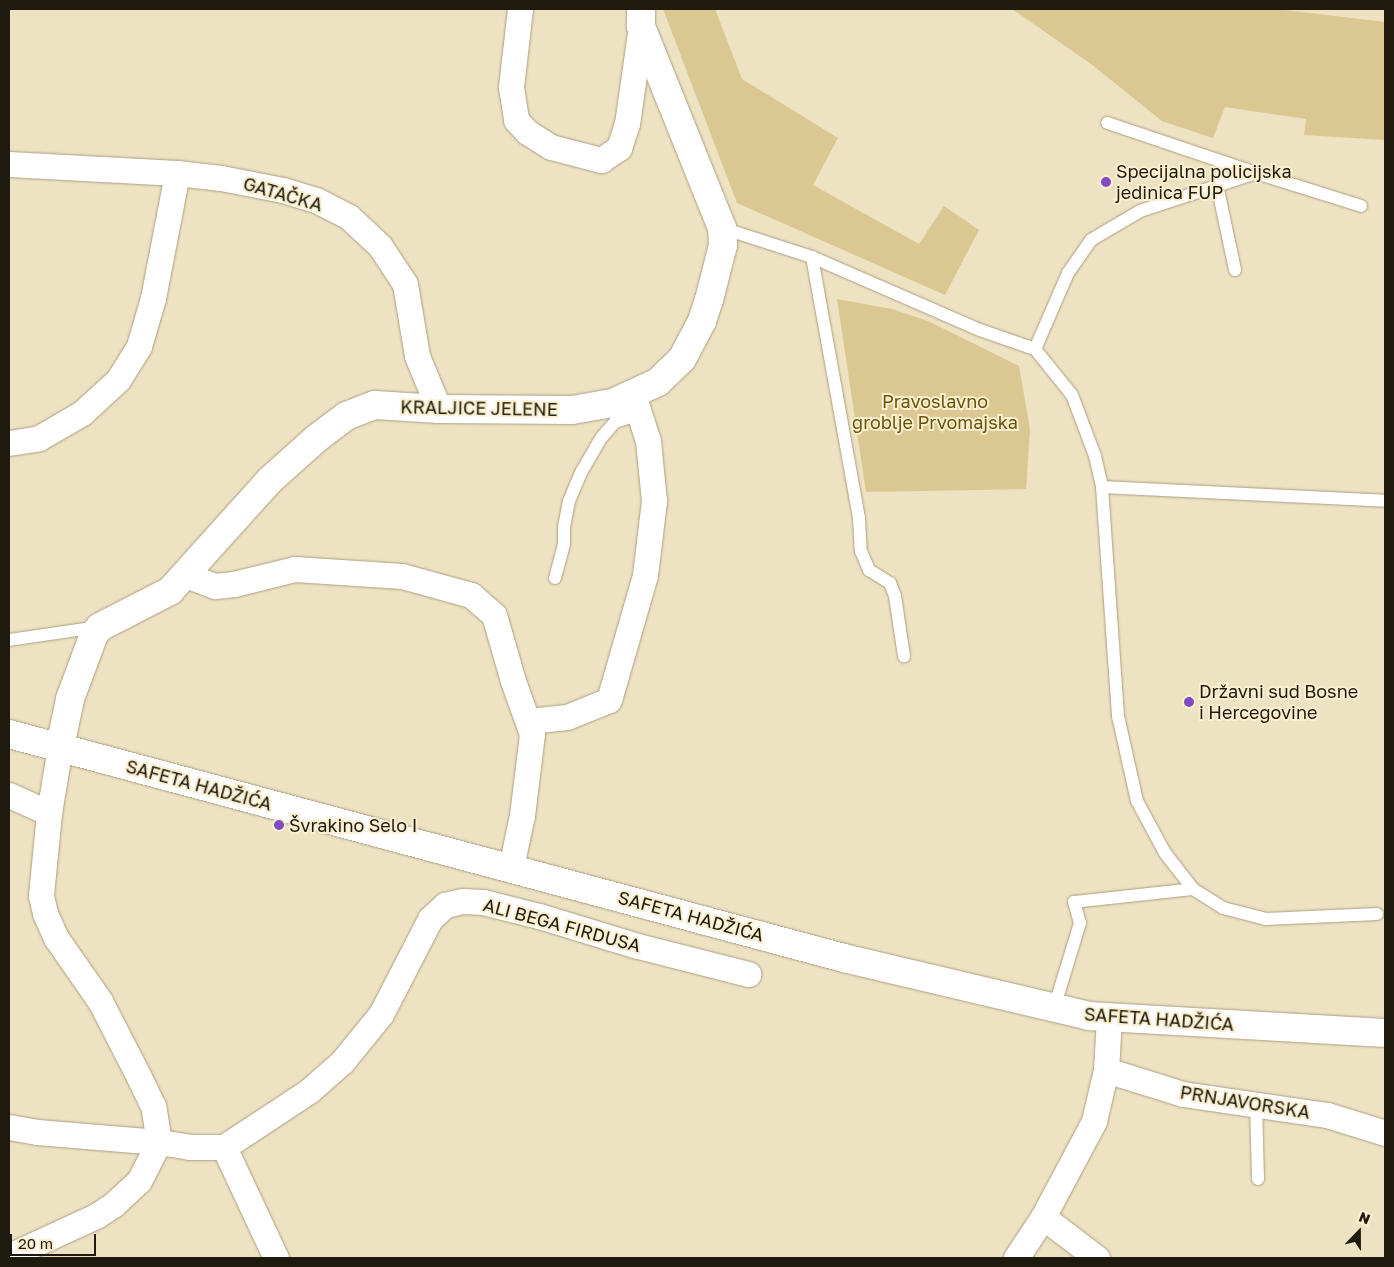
<!DOCTYPE html>
<meta charset="utf-8">
<style>
body{margin:0}
#map{position:relative;width:1394px;height:1267px;overflow:hidden;background:#ede2c2;font-family:"Golos Text",sans-serif}
div>[style]{position:absolute}
[style*='--x']{left:calc(var(--x)*1px);top:calc(var(--y)*1px);width:calc(var(--w)*1px);rotate:calc(var(--a)*1deg)}
.green>*{inset:0;background:#dbc791}
.roads{filter:drop-shadow(0 0 1px #aa9f81) drop-shadow(0 0 1px #aa9f81)}
.service>*{height:12px;margin:-6px;padding:0 6px;transform-origin:6px;border-radius:6px;background:#fff}
.minor>*{height:25px;margin:-12.5px;padding:0 12.5px;transform-origin:12.5px;border-radius:12.5px;background:#fff}
.secondary>*{height:28px;margin:-14px;padding:0 14px;transform-origin:14px;border-radius:14px;background:#fff}
.primary>*{height:28px;margin:-14px;padding:0 14px;transform-origin:14px;border-radius:14px;background:#fff}
.dots>*{width:14px;height:14px;translate:-50% -50%;box-sizing:border-box;border:2px solid #fbefcf;border-radius:50%}
span{translate:-50% -50%;white-space:nowrap;text-align:center;line-height:1.15;-webkit-text-stroke:4px #fbefcf;paint-order:stroke}
.poi-label{font-size:18px;color:#1e1a0e}
.left{translate:0 -50%;text-align:left}
.street-label{font-size:18px;color:#1e1a0e}
.park-label{font-size:18px;color:#6a540c}
.frame{position:absolute;inset:0;border:10px solid #1e1a0e;pointer-events:none}
.north{position:absolute;left:1334px;top:1207px;width:50px;height:50px;-webkit-text-stroke:4px #fbefcf;paint-order:stroke;rotate:22deg;font-size:14px;font-weight:700;line-height:20px;text-align:center;color:#1e1a0e}
.north::after{content:'';display:block;margin:auto;width:18px;height:22px;background:#1e1a0e;clip-path:polygon(50% 0,100% 100%,50% 72%,0 100%)}
.scale{position:absolute;left:10px;top:1234px;width:86px;height:22px;box-sizing:border-box;border:2px solid #1e1a0e;border-top:0;padding-left:6px;font-size:15px;line-height:18px;white-space:nowrap;color:#1e1a0e;-webkit-text-stroke:4px #fbefcf;paint-order:stroke}
</style>
<div id="map">
<div class="green">
<i style="clip-path:polygon(663px 9px,715px 9px,742px 79px,838px 138px,813px 185px,919px 244px,944px 206px,979px 230px,945px 295px,737px 203px)"></i>
<i style="clip-path:polygon(1012px 9px,1276px 9px,1385px 22px,1385px 140px,1304px 135px,1306px 119px,1225px 107px,1213px 138px,1162px 121px,1091px 64px)"></i>
<i style="clip-path:polygon(837px 299px,892px 309px,928px 321px,1019px 366px,1030px 429px,1026px 489px,866px 492px)"></i>
</div>
<div class="roads">
<div class="service">
<i style="--x:1256;--y:173;--w:110;--a:17.4"></i>
<i style="--x:1217;--y:185;--w:87;--a:78"></i>
<i style="--x:722;--y:228;--w:95;--a:17.9"></i>
<i style="--x:812;--y:257;--w:183;--a:23.5"></i>
<i style="--x:980;--y:330;--w:58;--a:19.1"></i>
<i style="--x:1035;--y:349;--w:59;--a:51.2"></i>
<i style="--x:1072;--y:395;--w:65;--a:69.3"></i>
<i style="--x:1095;--y:456;--w:32;--a:77"></i>
<i style="--x:1102;--y:487;--w:230;--a:86"></i>
<i style="--x:1118;--y:716;--w:87;--a:77.4"></i>
<i style="--x:1137;--y:801;--w:59;--a:61.7"></i>
<i style="--x:1165;--y:853;--w:46;--a:52.1"></i>
<i style="--x:1193;--y:889;--w:36;--a:32"></i>
<i style="--x:1223;--y:908;--w:44;--a:14.3"></i>
<i style="--x:1266;--y:919;--w:111;--a:-2.6"></i>
<i style="--x:812;--y:257;--w:265;--a:79.8"></i>
<i style="--x:859;--y:518;--w:33;--a:87"></i>
<i style="--x:861;--y:551;--w:21;--a:67"></i>
<i style="--x:869;--y:570;--w:25;--a:32"></i>
<i style="--x:890;--y:583;--w:14;--a:69"></i>
<i style="--x:895;--y:596;--w:61;--a:81.5"></i>
<i style="--x:1035;--y:349;--w:83;--a:-66.5"></i>
<i style="--x:1068;--y:273;--w:40;--a:-55.1"></i>
<i style="--x:1091;--y:240;--w:57;--a:-30.6"></i>
<i style="--x:1140;--y:211;--w:122;--a:-18.1"></i>
<i style="--x:1256;--y:173;--w:157;--a:-161.4"></i>
<i style="--x:1102;--y:487;--w:283;--a:2.8"></i>
<i style="--x:555;--y:578;--w:34;--a:-75"></i>
<i style="--x:564;--y:545;--w:18;--a:-90"></i>
<i style="--x:564;--y:527;--w:26;--a:-79"></i>
<i style="--x:569;--y:501;--w:33;--a:-67"></i>
<i style="--x:582;--y:471;--w:39;--a:-60"></i>
<i style="--x:602;--y:437;--w:20;--a:-49"></i>
<i style="--x:615;--y:422;--w:25;--a:-18"></i>
<i style="--x:9;--y:640;--w:90;--a:-8.3"></i>
<i style="--x:1054;--y:1008;--w:89;--a:-73"></i>
<i style="--x:1080;--y:923;--w:22;--a:-106"></i>
<i style="--x:1074;--y:902;--w:120;--a:-6.2"></i>
<i style="--x:1256;--y:1103;--w:76;--a:88.5"></i>
</div>
<div class="minor">
<i style="--x:520;--y:9;--w:79;--a:96.6"></i>
<i style="--x:511;--y:87;--w:33;--a:81"></i>
<i style="--x:516;--y:120;--w:16;--a:47"></i>
<i style="--x:527;--y:132;--w:28;--a:32"></i>
<i style="--x:551;--y:147;--w:52;--a:14.6"></i>
<i style="--x:601;--y:160;--w:22;--a:-34"></i>
<i style="--x:619;--y:148;--w:25;--a:-72"></i>
<i style="--x:627;--y:124;--w:99;--a:-81.9"></i>
<i style="--x:9;--y:164;--w:168;--a:3.1"></i>
<i style="--x:177;--y:173;--w:44;--a:6.5"></i>
<i style="--x:221;--y:178;--w:63;--a:11"></i>
<i style="--x:283;--y:190;--w:34;--a:17"></i>
<i style="--x:316;--y:200;--w:37;--a:27"></i>
<i style="--x:349;--y:217;--w:42;--a:43.1"></i>
<i style="--x:380;--y:246;--w:45;--a:56.7"></i>
<i style="--x:405;--y:284;--w:73;--a:80.5"></i>
<i style="--x:417;--y:356;--w:57;--a:67.5"></i>
<i style="--x:9;--y:443;--w:30;--a:-9"></i>
<i style="--x:39;--y:438;--w:50;--a:-30.2"></i>
<i style="--x:82;--y:413;--w:49;--a:-42.5"></i>
<i style="--x:118;--y:380;--w:40;--a:-58"></i>
<i style="--x:139;--y:346;--w:50;--a:-73.7"></i>
<i style="--x:153;--y:298;--w:127;--a:-79.1"></i>
<i style="--x:186;--y:575;--w:31;--a:21"></i>
<i style="--x:215;--y:586;--w:19;--a:-6"></i>
<i style="--x:234;--y:584;--w:63;--a:-13.8"></i>
<i style="--x:295;--y:569;--w:107;--a:3.7"></i>
<i style="--x:402;--y:576;--w:72;--a:15.4"></i>
<i style="--x:471;--y:595;--w:30;--a:41"></i>
<i style="--x:494;--y:615;--w:69;--a:73.9"></i>
<i style="--x:513;--y:681;--w:56;--a:70.3"></i>
<i style="--x:532;--y:734;--w:82;--a:97"></i>
<i style="--x:522;--y:815;--w:53;--a:101.9"></i>
<i style="--x:529;--y:721;--w:38;--a:-6"></i>
<i style="--x:567;--y:717;--w:45;--a:-22"></i>
<i style="--x:609;--y:700;--w:130;--a:-73.9"></i>
<i style="--x:645;--y:575;--w:75;--a:-83.1"></i>
<i style="--x:654;--y:501;--w:60;--a:-95.7"></i>
<i style="--x:648;--y:441;--w:49;--a:-107.7"></i>
<i style="--x:9;--y:795;--w:44;--a:24.2"></i>
<i style="--x:1106;--y:1070;--w:81;--a:17.3"></i>
<i style="--x:1183;--y:1094;--w:146;--a:8.3"></i>
<i style="--x:1327;--y:1115;--w:61;--a:17.2"></i>
<i style="--x:9;--y:1127;--w:28;--a:10"></i>
<i style="--x:37;--y:1132;--w:122;--a:4.7"></i>
<i style="--x:159;--y:1142;--w:30;--a:9"></i>
<i style="--x:189;--y:1147;--w:35;--a:0"></i>
<i style="--x:224;--y:1147;--w:102;--a:-33.4"></i>
<i style="--x:309;--y:1091;--w:44;--a:-41.3"></i>
<i style="--x:342;--y:1062;--w:62;--a:-50.9"></i>
<i style="--x:381;--y:1014;--w:107;--a:-62.7"></i>
<i style="--x:430;--y:919;--w:21;--a:-43"></i>
<i style="--x:445;--y:905;--w:18;--a:-13"></i>
<i style="--x:463;--y:901;--w:20;--a:3"></i>
<i style="--x:483;--y:902;--w:58;--a:14"></i>
<i style="--x:539;--y:916;--w:103;--a:16.9"></i>
<i style="--x:638;--y:946;--w:114;--a:14.3"></i>
<i style="--x:224;--y:1147;--w:123;--a:64.9"></i>
<i style="--x:1043;--y:1217;--w:68;--a:37.2"></i>
<i style="--x:9;--y:1256;--w:96;--a:-24.7"></i>
<i style="--x:96;--y:1216;--w:20;--a:-33"></i>
<i style="--x:113;--y:1205;--w:35;--a:-43"></i>
<i style="--x:139;--y:1181;--w:44;--a:-62.9"></i>
<i style="--x:159;--y:1142;--w:36;--a:-99"></i>
<i style="--x:153;--y:1106;--w:32;--a:-116"></i>
<i style="--x:139;--y:1077;--w:85;--a:-117.2"></i>
<i style="--x:100;--y:1001;--w:77;--a:-124.9"></i>
<i style="--x:56;--y:938;--w:27;--a:-114"></i>
<i style="--x:45;--y:913;--w:18;--a:-103"></i>
<i style="--x:41;--y:895;--w:82;--a:-84.4"></i>
<i style="--x:49;--y:813;--w:67;--a:-80.5"></i>
<i style="--x:1016;--y:1258;--w:49;--a:-56.6"></i>
<i style="--x:1043;--y:1217;--w:109;--a:-62"></i>
<i style="--x:1094;--y:1121;--w:52;--a:-76.8"></i>
<i style="--x:1106;--y:1070;--w:52;--a:-86.7"></i>
</div>
<div class="secondary">
<i style="--x:60;--y:747;--w:49;--a:-78.2"></i>
<i style="--x:70;--y:699;--w:69;--a:-69.7"></i>
<i style="--x:94;--y:634;--w:9;--a:-49"></i>
<i style="--x:100;--y:627;--w:79;--a:-27.2"></i>
<i style="--x:170;--y:591;--w:149;--a:-48"></i>
<i style="--x:270;--y:480;--w:63;--a:-41.8"></i>
<i style="--x:317;--y:438;--w:36;--a:-37"></i>
<i style="--x:346;--y:416;--w:31;--a:-21"></i>
<i style="--x:375;--y:405;--w:64;--a:3.6"></i>
<i style="--x:439;--y:409;--w:133;--a:0.4"></i>
<i style="--x:572;--y:410;--w:42;--a:-9.7"></i>
<i style="--x:613;--y:403;--w:50;--a:-25"></i>
<i style="--x:658;--y:382;--w:33;--a:-44"></i>
<i style="--x:682;--y:359;--w:43;--a:-62.2"></i>
<i style="--x:702;--y:321;--w:22;--a:-72"></i>
<i style="--x:709;--y:300;--w:57;--a:-75.7"></i>
<i style="--x:723;--y:245;--w:17;--a:-93"></i>
<i style="--x:722;--y:228;--w:218;--a:-111.9"></i>
<i style="--x:641;--y:26;--w:17;--a:-90"></i>
</div>
<div class="primary">
<i style="--x:9;--y:734;--w:865;--a:15.02"></i>
<i style="--x:844;--y:958;--w:252;--a:13.3"></i>
<i style="--x:1089;--y:1016;--w:296;--a:3.3"></i>
</div>
</div>
<div class="dots">
<i style="left:1106px;top:182px;background:#804bc3"></i>
<i style="left:1189px;top:702px;background:#804bc3"></i>
<i style="left:279px;top:825px;background:#804bc3"></i>
</div>
<div class="poi-label">
<span class="left" style="left:1116px;top:182px">Specijalna policijska<br>jedinica FUP</span>
<span class="left" style="left:1199px;top:702px">Državni sud Bosne<br>i Hercegovine</span>
<span class="left" style="left:289px;top:825px">Švrakino Selo I</span>
</div>
<div class="street-label">
<span style="left:283px;top:194px;rotate:16deg">GATAČKA</span>
<span style="left:479px;top:408px;rotate:1deg">KRALJICE JELENE</span>
<span style="left:199px;top:785px;rotate:15deg">SAFETA HADŽIĆA</span>
<span style="left:691px;top:916px;rotate:15deg">SAFETA HADŽIĆA</span>
<span style="left:562px;top:925px;rotate:15deg">ALI BEGA FIRDUSA</span>
<span style="left:1159px;top:1019px;rotate:4deg">SAFETA HADŽIĆA</span>
<span style="left:1245px;top:1102px;rotate:9deg">PRNJAVORSKA</span>
</div>
<div class="park-label">
<span style="left:935px;top:412px">Pravoslavno<br>groblje Prvomajska</span>
</div>
<div class="frame"></div>
<div class="north">N</div>
<div class="scale">20 m</div>
</div>
